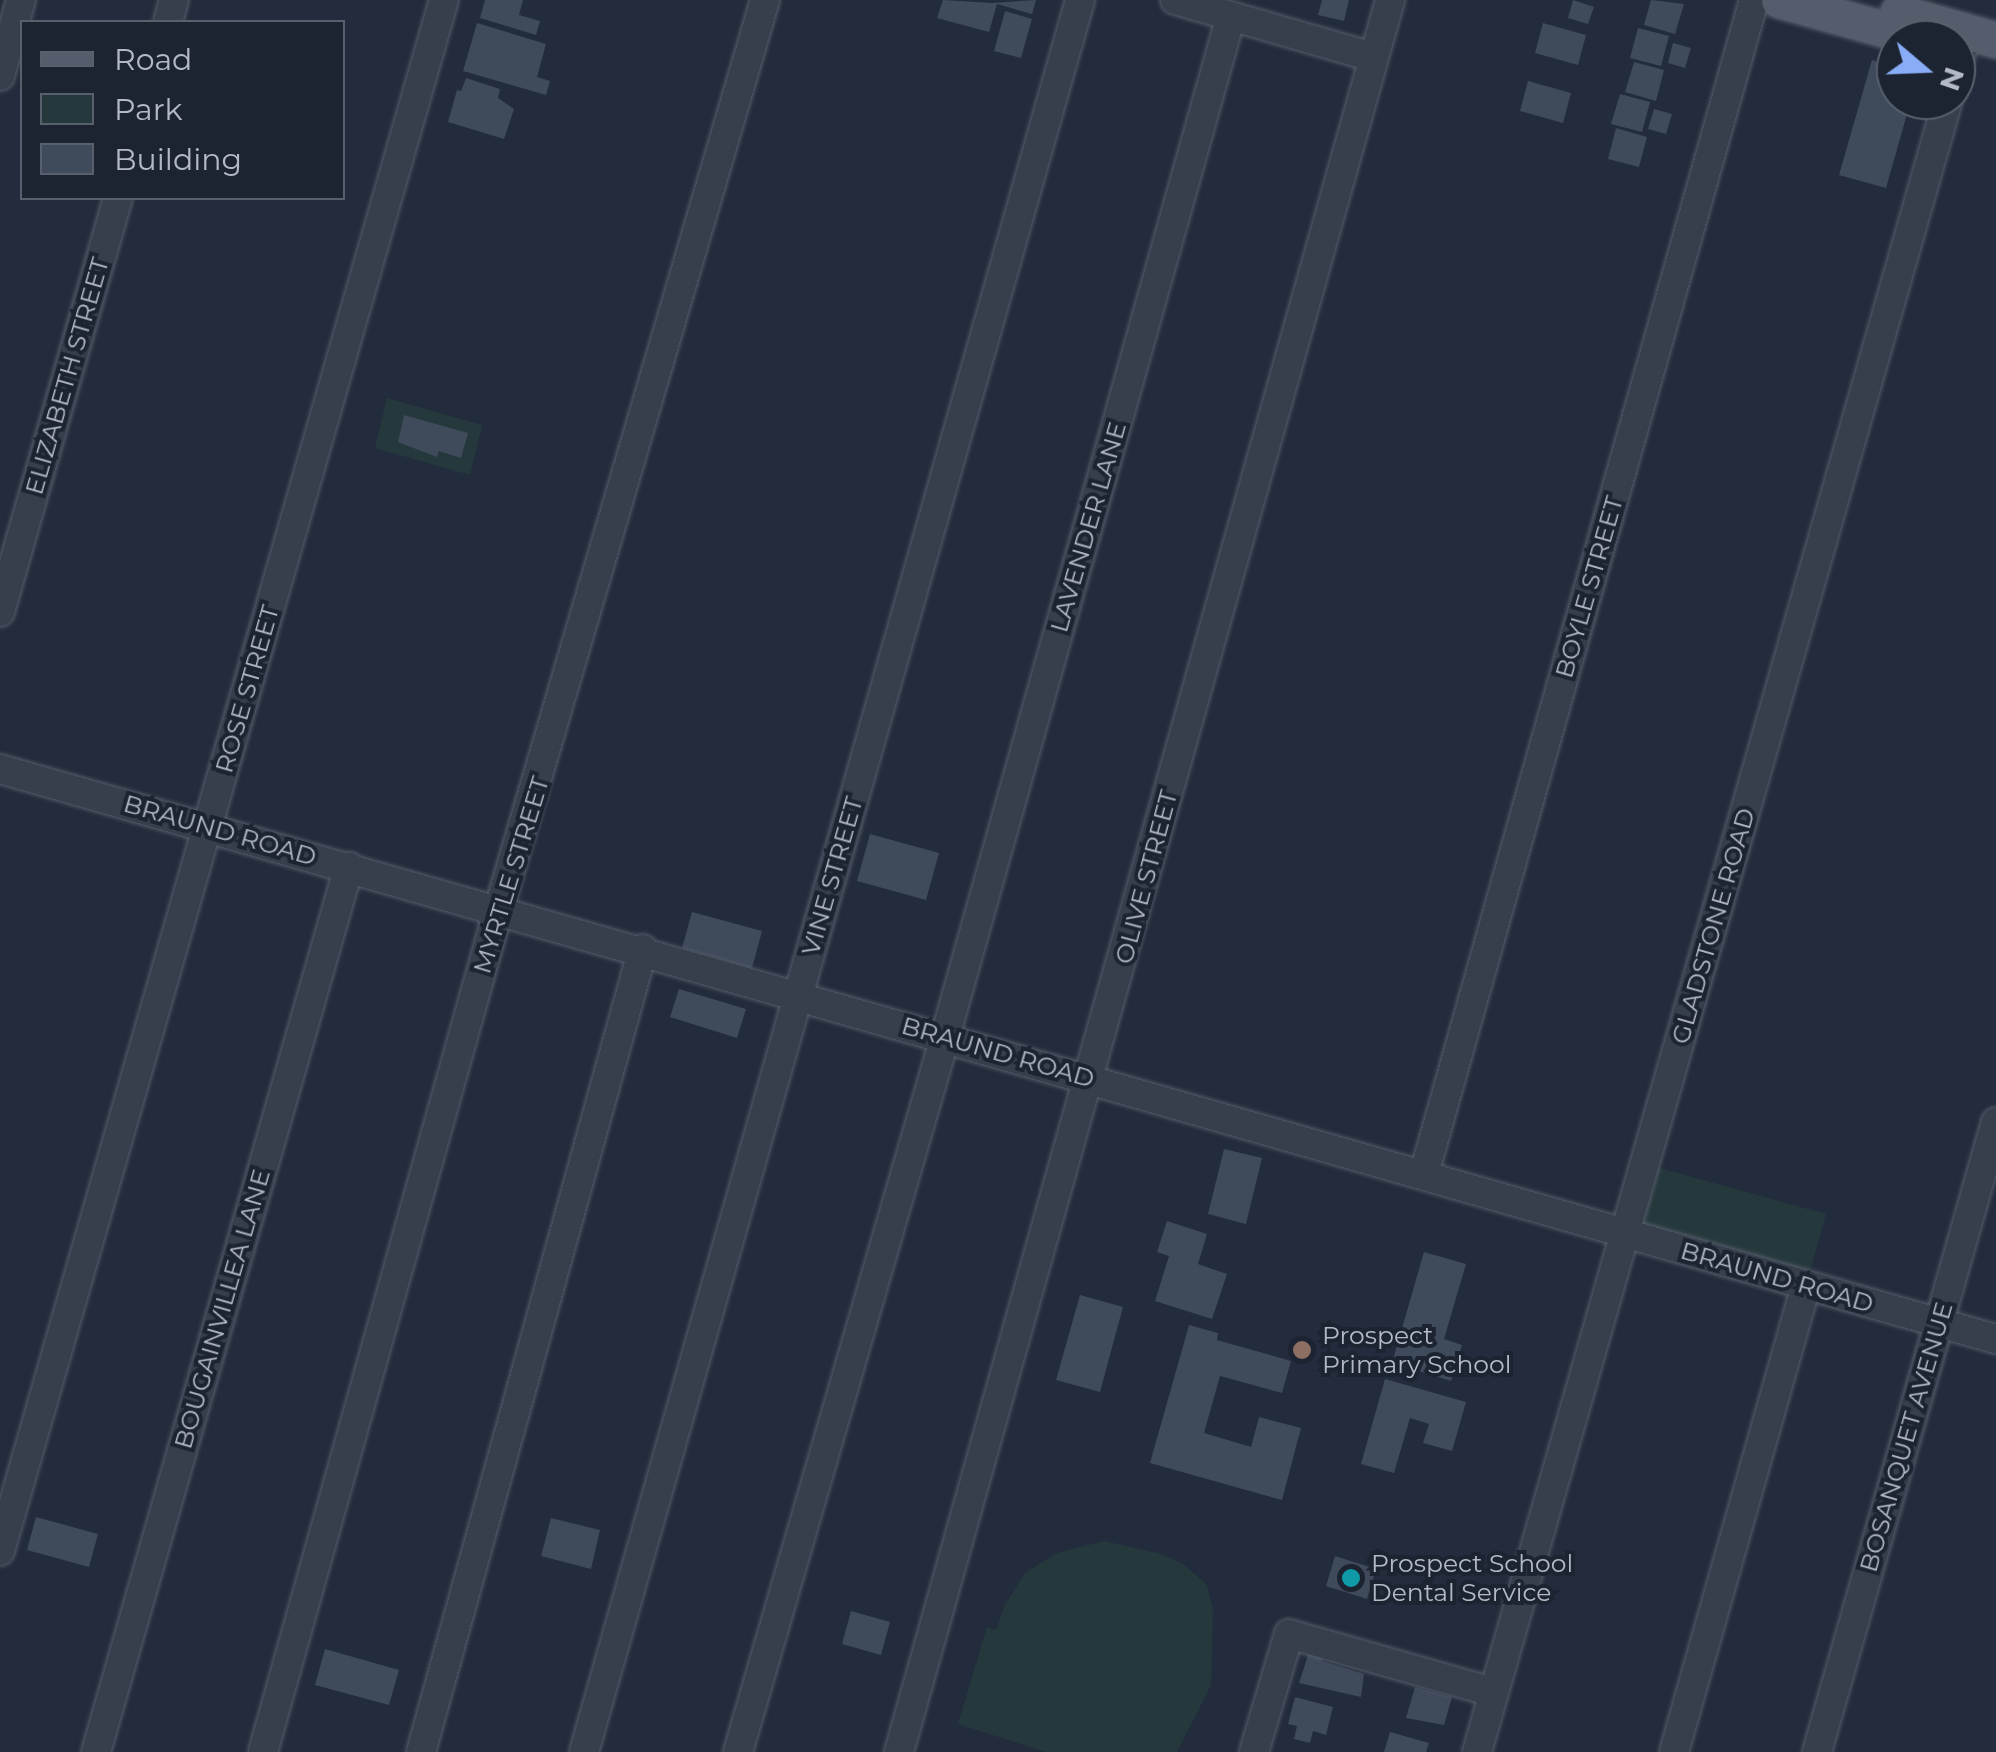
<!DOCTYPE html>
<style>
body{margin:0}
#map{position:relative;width:1996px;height:1752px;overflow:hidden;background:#232c3c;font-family:Montserrat,sans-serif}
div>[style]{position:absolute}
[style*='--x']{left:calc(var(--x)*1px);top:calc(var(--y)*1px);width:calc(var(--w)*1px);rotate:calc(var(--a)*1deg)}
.green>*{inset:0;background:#25393d}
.building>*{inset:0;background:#3f4a5b}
.roads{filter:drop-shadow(0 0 2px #555c6a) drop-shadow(0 0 2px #555c6a)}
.minor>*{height:28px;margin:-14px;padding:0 14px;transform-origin:14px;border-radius:14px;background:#373f4c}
.major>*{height:35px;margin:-17.5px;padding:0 17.5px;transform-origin:17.5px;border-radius:17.5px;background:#555d6c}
.dots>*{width:28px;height:28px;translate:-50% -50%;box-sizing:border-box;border:5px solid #1c2431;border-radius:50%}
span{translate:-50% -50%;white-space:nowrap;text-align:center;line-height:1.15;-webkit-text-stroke:8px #1c2431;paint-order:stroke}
.street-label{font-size:25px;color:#b3b9c8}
.poi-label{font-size:25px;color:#b3b9c8}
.left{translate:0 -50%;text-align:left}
.legend{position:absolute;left:20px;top:20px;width:325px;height:180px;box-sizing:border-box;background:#1c2431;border:2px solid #58606d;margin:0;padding:12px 18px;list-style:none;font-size:30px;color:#b3b9c8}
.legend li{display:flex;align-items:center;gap:20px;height:50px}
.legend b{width:50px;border:2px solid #58606d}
.north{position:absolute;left:1876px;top:20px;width:100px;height:100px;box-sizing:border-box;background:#1c2431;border:2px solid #58606d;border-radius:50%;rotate:109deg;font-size:28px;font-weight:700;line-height:40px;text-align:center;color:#b3b9c8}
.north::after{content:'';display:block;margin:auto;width:35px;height:45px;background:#89acf6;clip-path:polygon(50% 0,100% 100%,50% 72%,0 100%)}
</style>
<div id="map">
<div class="green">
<i style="clip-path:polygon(387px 398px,482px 425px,470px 475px,375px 448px)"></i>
<i style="clip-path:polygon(1645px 1164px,1826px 1214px,1806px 1286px,1625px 1232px)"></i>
<i style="clip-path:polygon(1104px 1541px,1161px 1554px,1183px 1564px,1207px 1585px,1213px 1610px,1211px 1685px,1177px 1752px,1046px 1752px,958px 1724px,987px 1627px,996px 1630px,1005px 1605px,1025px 1573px,1057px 1553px)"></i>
</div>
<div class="building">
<i style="clip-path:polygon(485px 0,523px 0,519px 15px,540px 21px,536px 35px,480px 18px)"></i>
<i style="clip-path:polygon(943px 0,992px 3px,1036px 0,1032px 14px,997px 4px,989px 32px,937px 18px)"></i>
<i style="clip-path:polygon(1322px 0,1349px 0,1344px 21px,1318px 15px)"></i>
<i style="clip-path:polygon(1573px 0,1594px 7px,1588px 24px,1568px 18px)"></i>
<i style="clip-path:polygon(1651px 0,1684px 4px,1675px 34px,1644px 25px)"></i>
<i style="clip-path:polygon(1005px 11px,1032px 19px,1021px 58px,994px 51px)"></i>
<i style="clip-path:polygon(477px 23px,546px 44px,537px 77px,550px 81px,546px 95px,463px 71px)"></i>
<i style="clip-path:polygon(1543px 23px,1586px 35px,1578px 65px,1535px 53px)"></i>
<i style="clip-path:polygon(1638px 28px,1669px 36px,1661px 66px,1630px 58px)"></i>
<i style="clip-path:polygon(1673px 43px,1691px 48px,1685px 68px,1668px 63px)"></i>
<i style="clip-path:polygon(1872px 60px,1896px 67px,1896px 100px,1911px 100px,1886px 188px,1839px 175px)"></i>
<i style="clip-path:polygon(1634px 62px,1664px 70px,1656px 101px,1625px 92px)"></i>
<i style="clip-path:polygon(466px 78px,500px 89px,498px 98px,514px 109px,504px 139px,448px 122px,457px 90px,461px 91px)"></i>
<i style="clip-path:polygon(1528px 81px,1571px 93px,1563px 123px,1520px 111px)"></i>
<i style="clip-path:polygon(1620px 94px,1650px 102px,1642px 132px,1611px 124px)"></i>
<i style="clip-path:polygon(1654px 109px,1672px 114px,1666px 134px,1648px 129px)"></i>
<i style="clip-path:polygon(1616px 128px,1647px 137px,1639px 167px,1608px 159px)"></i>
<i style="clip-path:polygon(404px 415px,468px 433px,461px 458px,439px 451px,437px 457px,398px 442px)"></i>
<i style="clip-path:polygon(870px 834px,939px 853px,926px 900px,857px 881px)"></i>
<i style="clip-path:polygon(692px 912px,762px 931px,752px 968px,682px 948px)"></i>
<i style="clip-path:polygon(679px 989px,746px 1009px,737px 1038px,670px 1017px)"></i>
<i style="clip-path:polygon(1224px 1149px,1262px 1158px,1246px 1224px,1208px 1214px)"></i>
<i style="clip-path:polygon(1167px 1221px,1207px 1234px,1198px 1264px,1227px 1274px,1212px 1319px,1155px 1301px,1169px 1256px,1157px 1252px)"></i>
<i style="clip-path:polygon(1424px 1252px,1466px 1264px,1444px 1339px,1462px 1345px,1451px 1381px,1392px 1363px)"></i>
<i style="clip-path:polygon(1080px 1295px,1123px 1307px,1100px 1392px,1056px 1380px)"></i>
<i style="clip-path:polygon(1189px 1325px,1218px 1333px,1217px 1340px,1291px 1361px,1282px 1393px,1220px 1376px,1204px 1433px,1251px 1447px,1259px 1417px,1301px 1428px,1282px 1500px,1150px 1463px)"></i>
<i style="clip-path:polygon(1385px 1379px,1466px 1402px,1452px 1451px,1423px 1443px,1429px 1424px,1410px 1418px,1394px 1473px,1361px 1464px)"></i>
<i style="clip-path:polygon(36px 1517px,98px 1534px,89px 1567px,27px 1550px)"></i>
<i style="clip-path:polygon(551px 1518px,600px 1530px,591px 1569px,541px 1556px)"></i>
<i style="clip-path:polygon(1335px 1556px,1376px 1569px,1367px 1599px,1326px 1586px)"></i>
<i style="clip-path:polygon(851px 1611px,890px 1622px,881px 1655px,842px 1644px)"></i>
<i style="clip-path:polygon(325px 1649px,399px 1670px,389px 1705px,315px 1685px)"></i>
<i style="clip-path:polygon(1309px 1652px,1324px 1657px,1322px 1661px,1364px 1674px,1361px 1697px,1299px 1683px)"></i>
<i style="clip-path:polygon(1415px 1687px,1452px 1697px,1444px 1725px,1406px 1718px)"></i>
<i style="clip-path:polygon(1295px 1697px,1333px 1707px,1326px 1735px,1313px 1731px,1310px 1743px,1294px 1739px,1297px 1726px,1288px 1724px)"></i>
<i style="clip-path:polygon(1390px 1732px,1429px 1743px,1426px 1752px,1384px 1752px)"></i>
</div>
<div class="roads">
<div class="minor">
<i style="--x:1175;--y:0;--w:206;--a:16.1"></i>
<i style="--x:168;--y:22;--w:23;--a:-75"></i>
<i style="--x:1956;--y:71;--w:41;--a:-74.2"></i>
<i style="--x:0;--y:76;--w:79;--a:-74.6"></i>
<i style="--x:0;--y:612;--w:430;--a:-74.1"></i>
<i style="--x:0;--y:769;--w:2076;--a:15.94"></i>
<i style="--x:1424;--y:1174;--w:1219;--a:-74.3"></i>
<i style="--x:0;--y:1551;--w:1613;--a:-74.03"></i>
<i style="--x:96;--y:1752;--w:921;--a:-74.06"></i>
<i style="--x:263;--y:1752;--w:876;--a:-74.38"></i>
<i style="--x:499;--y:908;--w:946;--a:-73.67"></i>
<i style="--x:421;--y:1752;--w:833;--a:-74.55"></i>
<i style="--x:584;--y:1752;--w:1821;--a:-74.19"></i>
<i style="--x:738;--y:1752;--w:744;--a:-73.85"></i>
<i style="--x:945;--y:1037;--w:1060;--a:-74.35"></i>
<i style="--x:899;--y:1752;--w:1820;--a:-74.34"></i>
<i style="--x:1254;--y:1752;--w:123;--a:-73.5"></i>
<i style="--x:1289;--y:1634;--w:212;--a:15.9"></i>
<i style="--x:1477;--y:1752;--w:1718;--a:-74.09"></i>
<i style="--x:1674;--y:1752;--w:484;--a:-74.2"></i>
<i style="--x:1817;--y:1752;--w:655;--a:-74.14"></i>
</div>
<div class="major">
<i style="--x:1779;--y:0;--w:149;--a:15.5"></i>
<i style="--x:1898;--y:12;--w:102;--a:15.9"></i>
</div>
</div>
<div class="dots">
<i style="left:1302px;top:1350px;background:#8d6e63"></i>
<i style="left:1351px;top:1578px;background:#0f9aa8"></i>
</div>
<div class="street-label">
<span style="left:67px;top:376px;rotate:-74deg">ELIZABETH STREET</span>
<span style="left:1088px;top:527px;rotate:-74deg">LAVENDER LANE</span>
<span style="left:1589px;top:587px;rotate:-74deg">BOYLE STREET</span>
<span style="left:247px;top:689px;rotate:-74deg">ROSE STREET</span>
<span style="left:220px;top:830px;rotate:16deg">BRAUND ROAD</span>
<span style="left:511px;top:875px;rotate:-73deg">MYRTLE STREET</span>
<span style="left:832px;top:876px;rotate:-74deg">VINE STREET</span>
<span style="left:1146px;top:877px;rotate:-75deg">OLIVE STREET</span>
<span style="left:1713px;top:926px;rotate:-74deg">GLADSTONE ROAD</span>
<span style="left:998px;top:1052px;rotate:16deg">BRAUND ROAD</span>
<span style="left:1777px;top:1277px;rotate:16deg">BRAUND ROAD</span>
<span style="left:222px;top:1309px;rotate:-74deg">BOUGAINVILLEA LANE</span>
<span style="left:1906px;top:1437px;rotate:-74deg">BOSANQUET AVENUE</span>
</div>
<div class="poi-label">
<span class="left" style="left:1322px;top:1350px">Prospect<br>Primary School</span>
<span class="left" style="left:1371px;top:1578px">Prospect School<br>Dental Service</span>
</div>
<ul class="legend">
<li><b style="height:12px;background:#555d6c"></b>Road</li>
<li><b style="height:28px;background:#25393d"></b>Park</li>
<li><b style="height:28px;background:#3f4a5b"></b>Building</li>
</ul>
<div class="north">N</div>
</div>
